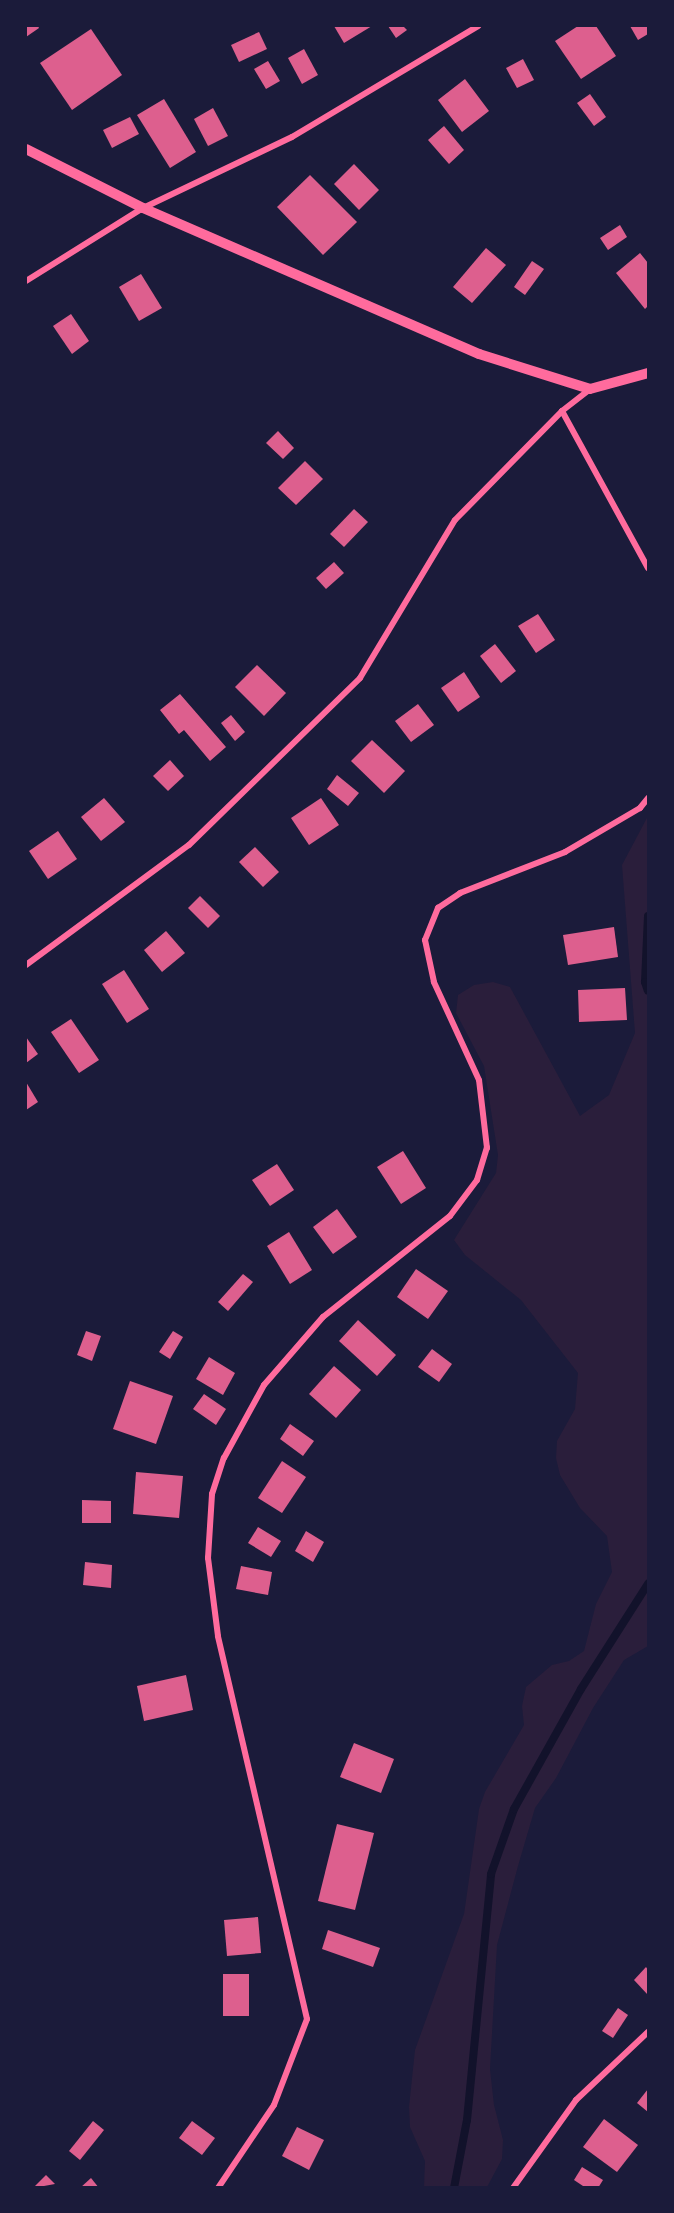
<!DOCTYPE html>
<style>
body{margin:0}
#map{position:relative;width:674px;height:2213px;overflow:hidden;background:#1b1b3a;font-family:"Open Sans",sans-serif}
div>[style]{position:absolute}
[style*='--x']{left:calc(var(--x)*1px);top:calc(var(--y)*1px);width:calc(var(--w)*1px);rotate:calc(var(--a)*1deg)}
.green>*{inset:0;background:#2a1e3b}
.stream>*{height:8px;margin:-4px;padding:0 4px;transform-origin:4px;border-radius:4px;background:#12122b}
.building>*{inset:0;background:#dd5f8e}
.minor>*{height:6px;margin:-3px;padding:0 3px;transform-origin:3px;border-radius:3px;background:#ff6b9d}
.tertiary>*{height:10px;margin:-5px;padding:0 5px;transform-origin:5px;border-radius:5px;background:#ff6b9d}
span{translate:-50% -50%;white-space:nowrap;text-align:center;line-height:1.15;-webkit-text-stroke:4.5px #1b1b3a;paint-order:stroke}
.frame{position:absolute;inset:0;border:27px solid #1b1b3a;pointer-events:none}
</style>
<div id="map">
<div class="green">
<i style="clip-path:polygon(648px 816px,648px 1646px,624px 1660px,593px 1708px,556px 1778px,535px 1808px,518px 1866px,497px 1945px,490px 2069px,494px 2105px,503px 2140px,502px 2159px,487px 2187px,424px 2187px,425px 2161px,410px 2127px,409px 2107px,415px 2050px,464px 1914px,479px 1809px,485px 1792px,524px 1725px,522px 1706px,526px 1687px,552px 1665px,569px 1661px,584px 1651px,596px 1604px,612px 1572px,607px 1536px,580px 1508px,560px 1475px,556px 1458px,557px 1441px,575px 1409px,578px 1373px,521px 1300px,465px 1255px,454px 1240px,496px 1173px,498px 1155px,484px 1066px,456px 1013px,458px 995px,474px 985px,493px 982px,510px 987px,580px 1116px,609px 1095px,635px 1033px,622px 865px)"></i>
</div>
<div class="stream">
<i style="--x:648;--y:916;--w:66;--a:92.6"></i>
<i style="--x:645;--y:982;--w:9;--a:72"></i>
<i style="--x:454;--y:2188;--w:69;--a:-79.2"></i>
<i style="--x:467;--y:2120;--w:247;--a:-84.4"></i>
<i style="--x:491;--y:1874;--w:69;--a:-70.5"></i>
<i style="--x:514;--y:1809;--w:137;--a:-60.8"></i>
<i style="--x:581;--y:1689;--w:125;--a:-57.5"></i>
</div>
<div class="building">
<i style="clip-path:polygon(26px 26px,38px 26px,39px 28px,26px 37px)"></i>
<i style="clip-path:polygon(334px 26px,372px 26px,344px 43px)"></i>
<i style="clip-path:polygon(388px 26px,403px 26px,407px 30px,396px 38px)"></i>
<i style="clip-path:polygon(578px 26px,596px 26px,616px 56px,581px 79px,555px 41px)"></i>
<i style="clip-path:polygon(630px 26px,648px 26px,648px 34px,638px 40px)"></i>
<i style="clip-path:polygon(91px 29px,122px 75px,72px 110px,40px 63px)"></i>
<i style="clip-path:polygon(259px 32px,267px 49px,239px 62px,231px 45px)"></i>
<i style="clip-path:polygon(304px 49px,318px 75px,302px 84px,288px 58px)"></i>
<i style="clip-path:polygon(523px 59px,534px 80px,517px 88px,506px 68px)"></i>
<i style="clip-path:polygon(268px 61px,280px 81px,266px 89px,254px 69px)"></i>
<i style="clip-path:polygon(465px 79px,489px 111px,462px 132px,438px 100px)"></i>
<i style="clip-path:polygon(590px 94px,606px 117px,594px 126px,577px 103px)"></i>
<i style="clip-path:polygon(164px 99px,196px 152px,170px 168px,137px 115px)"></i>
<i style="clip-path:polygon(213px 108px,228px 136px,208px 146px,194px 119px)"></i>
<i style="clip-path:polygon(130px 117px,139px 134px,112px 148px,103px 130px)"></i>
<i style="clip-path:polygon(444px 126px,464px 150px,449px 164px,428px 140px)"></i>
<i style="clip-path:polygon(354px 164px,379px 190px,359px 210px,334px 184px)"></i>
<i style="clip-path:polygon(310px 175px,357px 222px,323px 255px,277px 207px)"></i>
<i style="clip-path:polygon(620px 225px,627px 237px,608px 250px,600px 238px)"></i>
<i style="clip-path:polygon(486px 248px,506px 265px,472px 303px,453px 287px)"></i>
<i style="clip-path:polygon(640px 253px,648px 263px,648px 306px,645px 309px,616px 273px)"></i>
<i style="clip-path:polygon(532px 261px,544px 269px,525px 295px,514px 287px)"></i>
<i style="clip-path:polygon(141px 274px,162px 308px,139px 321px,119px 287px)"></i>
<i style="clip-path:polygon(71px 314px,89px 341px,72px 354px,53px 326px)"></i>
<i style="clip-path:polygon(278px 431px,294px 448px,283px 459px,266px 443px)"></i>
<i style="clip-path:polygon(305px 461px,323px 479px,296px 505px,278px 488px)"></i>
<i style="clip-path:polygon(354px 509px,368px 522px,344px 547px,330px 534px)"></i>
<i style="clip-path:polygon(334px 562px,344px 573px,326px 589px,316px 578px)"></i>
<i style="clip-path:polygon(538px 614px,555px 640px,536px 653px,518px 626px)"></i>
<i style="clip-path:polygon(495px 644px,516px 671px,501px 683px,480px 656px)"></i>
<i style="clip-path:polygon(257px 665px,286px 693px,264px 716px,235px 687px)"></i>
<i style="clip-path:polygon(464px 672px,480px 697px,458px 712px,441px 688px)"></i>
<i style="clip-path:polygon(180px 694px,226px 747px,210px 761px,184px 730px,179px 734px,160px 710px)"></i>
<i style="clip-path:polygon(418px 704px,434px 725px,411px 742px,395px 721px)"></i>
<i style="clip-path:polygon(231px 715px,245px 732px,235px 741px,221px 723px)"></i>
<i style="clip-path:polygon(372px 740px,405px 771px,384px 793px,351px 761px)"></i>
<i style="clip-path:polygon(170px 760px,184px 776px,168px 791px,153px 776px)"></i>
<i style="clip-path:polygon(337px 775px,359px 793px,348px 806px,327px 789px)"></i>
<i style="clip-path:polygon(104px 798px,125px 822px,101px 841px,81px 817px)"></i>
<i style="clip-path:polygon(321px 798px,339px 825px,309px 845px,291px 818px)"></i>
<i style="clip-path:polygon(58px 831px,77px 859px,48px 879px,29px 851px)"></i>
<i style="clip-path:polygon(255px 847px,279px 872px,263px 887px,239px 862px)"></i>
<i style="clip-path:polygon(200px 896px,220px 916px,208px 928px,188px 908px)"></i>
<i style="clip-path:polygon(614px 927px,618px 957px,568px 965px,563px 935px)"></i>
<i style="clip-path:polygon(166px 931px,185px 953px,162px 972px,144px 950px)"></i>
<i style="clip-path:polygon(124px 970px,149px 1009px,127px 1023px,102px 984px)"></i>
<i style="clip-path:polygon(625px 988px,627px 1020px,579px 1022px,578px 990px)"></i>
<i style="clip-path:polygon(71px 1019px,99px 1060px,79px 1073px,51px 1032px)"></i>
<i style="clip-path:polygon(26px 1037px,38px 1054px,26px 1063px)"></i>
<i style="clip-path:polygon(26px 1082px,38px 1102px,26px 1110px)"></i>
<i style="clip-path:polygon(403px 1151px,426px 1188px,401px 1204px,377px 1167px)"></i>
<i style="clip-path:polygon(277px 1164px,294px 1190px,270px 1206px,252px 1180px)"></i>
<i style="clip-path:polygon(337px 1209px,357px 1237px,333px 1254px,313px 1227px)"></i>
<i style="clip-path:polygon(289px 1232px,312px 1270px,290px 1284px,267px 1246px)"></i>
<i style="clip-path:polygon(416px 1269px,448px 1291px,428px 1319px,397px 1297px)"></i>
<i style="clip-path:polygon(243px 1274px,253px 1282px,228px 1311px,218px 1302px)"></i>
<i style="clip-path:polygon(358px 1320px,396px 1355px,377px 1376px,339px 1341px)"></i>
<i style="clip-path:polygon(86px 1331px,101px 1336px,92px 1361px,77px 1355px)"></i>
<i style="clip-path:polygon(173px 1331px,183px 1337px,170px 1359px,159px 1352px)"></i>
<i style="clip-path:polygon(432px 1349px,452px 1364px,439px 1382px,418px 1367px)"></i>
<i style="clip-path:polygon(209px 1357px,235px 1373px,223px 1395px,196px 1379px)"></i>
<i style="clip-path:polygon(334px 1366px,361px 1390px,336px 1418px,309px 1394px)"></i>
<i style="clip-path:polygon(130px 1381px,173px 1396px,156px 1444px,113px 1429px)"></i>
<i style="clip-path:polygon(204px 1394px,226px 1409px,216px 1425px,193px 1409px)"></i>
<i style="clip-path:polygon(290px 1424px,314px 1441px,303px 1456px,280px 1439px)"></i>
<i style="clip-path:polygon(282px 1461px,306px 1477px,282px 1513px,258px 1498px)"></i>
<i style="clip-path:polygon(136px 1472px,183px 1476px,179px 1518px,133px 1514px)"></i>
<i style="clip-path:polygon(82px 1500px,111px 1501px,111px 1523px,82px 1523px)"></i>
<i style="clip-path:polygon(258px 1527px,281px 1541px,271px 1557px,248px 1543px)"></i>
<i style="clip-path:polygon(306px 1531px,324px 1542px,313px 1562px,295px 1551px)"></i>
<i style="clip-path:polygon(85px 1562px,112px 1565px,111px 1588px,83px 1585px)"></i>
<i style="clip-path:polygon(241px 1566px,272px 1572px,268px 1595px,236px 1589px)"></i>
<i style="clip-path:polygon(186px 1675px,193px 1710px,144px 1721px,137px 1686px)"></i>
<i style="clip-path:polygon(354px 1743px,394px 1759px,381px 1793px,340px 1777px)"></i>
<i style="clip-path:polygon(337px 1824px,374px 1833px,355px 1910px,318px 1901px)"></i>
<i style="clip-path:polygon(258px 1917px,261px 1953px,227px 1956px,224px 1920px)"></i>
<i style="clip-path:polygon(328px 1930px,380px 1948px,373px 1967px,322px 1949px)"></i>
<i style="clip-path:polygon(646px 1967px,648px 1970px,648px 1995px,634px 1980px)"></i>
<i style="clip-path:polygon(223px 1974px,249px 1974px,249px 2016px,223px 2016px)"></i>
<i style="clip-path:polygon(618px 2008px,628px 2015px,613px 2038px,602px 2031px)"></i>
<i style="clip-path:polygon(648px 2089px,648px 2112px,637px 2103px)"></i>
<i style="clip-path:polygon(604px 2119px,638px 2145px,617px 2172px,583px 2147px)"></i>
<i style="clip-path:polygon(93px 2121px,104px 2130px,80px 2160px,69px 2151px)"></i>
<i style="clip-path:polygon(192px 2121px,215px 2138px,202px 2155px,179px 2138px)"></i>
<i style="clip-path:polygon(297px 2127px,324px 2140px,309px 2170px,282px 2156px)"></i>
<i style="clip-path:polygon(582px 2167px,603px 2180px,598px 2188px,586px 2188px,574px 2180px)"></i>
<i style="clip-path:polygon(46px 2175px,55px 2184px,33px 2188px)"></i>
<i style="clip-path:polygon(91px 2178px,99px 2188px,80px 2188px)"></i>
</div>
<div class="minor">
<i style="--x:26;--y:281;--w:138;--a:-32"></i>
<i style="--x:143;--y:208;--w:165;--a:-25.5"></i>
<i style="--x:292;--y:137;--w:217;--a:-30.8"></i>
<i style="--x:562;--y:411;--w:179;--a:61.3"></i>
<i style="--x:26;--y:965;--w:202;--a:-36.4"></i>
<i style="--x:189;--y:845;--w:239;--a:-44.3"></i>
<i style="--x:360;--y:678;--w:184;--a:-59"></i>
<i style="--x:455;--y:520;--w:153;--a:-45.5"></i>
<i style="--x:562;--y:411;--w:36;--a:-38"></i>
<i style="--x:218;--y:2188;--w:100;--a:-56"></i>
<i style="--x:274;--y:2105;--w:92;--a:-69"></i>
<i style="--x:307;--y:2019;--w:393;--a:-103.1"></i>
<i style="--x:218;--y:1636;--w:79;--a:-97.3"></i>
<i style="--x:208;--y:1558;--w:64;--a:-86.4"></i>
<i style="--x:212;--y:1494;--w:38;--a:-72"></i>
<i style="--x:224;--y:1458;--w:83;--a:-61.3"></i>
<i style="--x:264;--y:1385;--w:90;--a:-49.1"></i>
<i style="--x:323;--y:1317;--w:162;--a:-38.5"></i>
<i style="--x:450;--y:1216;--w:45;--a:-53.1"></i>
<i style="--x:477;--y:1180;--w:34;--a:-73"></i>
<i style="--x:487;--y:1148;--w:68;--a:-96.7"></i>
<i style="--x:479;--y:1080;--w:108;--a:-114.7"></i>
<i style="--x:434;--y:982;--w:43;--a:-102.1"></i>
<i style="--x:425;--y:940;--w:35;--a:-68"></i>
<i style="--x:438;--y:908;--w:27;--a:-34"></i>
<i style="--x:460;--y:893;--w:113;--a:-21.3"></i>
<i style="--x:565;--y:852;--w:87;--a:-30.4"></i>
<i style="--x:640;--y:808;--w:13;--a:-51"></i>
<i style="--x:513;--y:2188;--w:108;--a:-54.4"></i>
<i style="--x:576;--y:2100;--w:99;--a:-43.4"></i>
</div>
<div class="tertiary">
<i style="--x:26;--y:149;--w:131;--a:26.8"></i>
<i style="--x:143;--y:208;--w:366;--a:23.5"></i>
<i style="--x:479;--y:354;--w:116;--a:17.5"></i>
<i style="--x:590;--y:389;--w:60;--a:-15.4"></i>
</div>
<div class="frame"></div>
</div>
